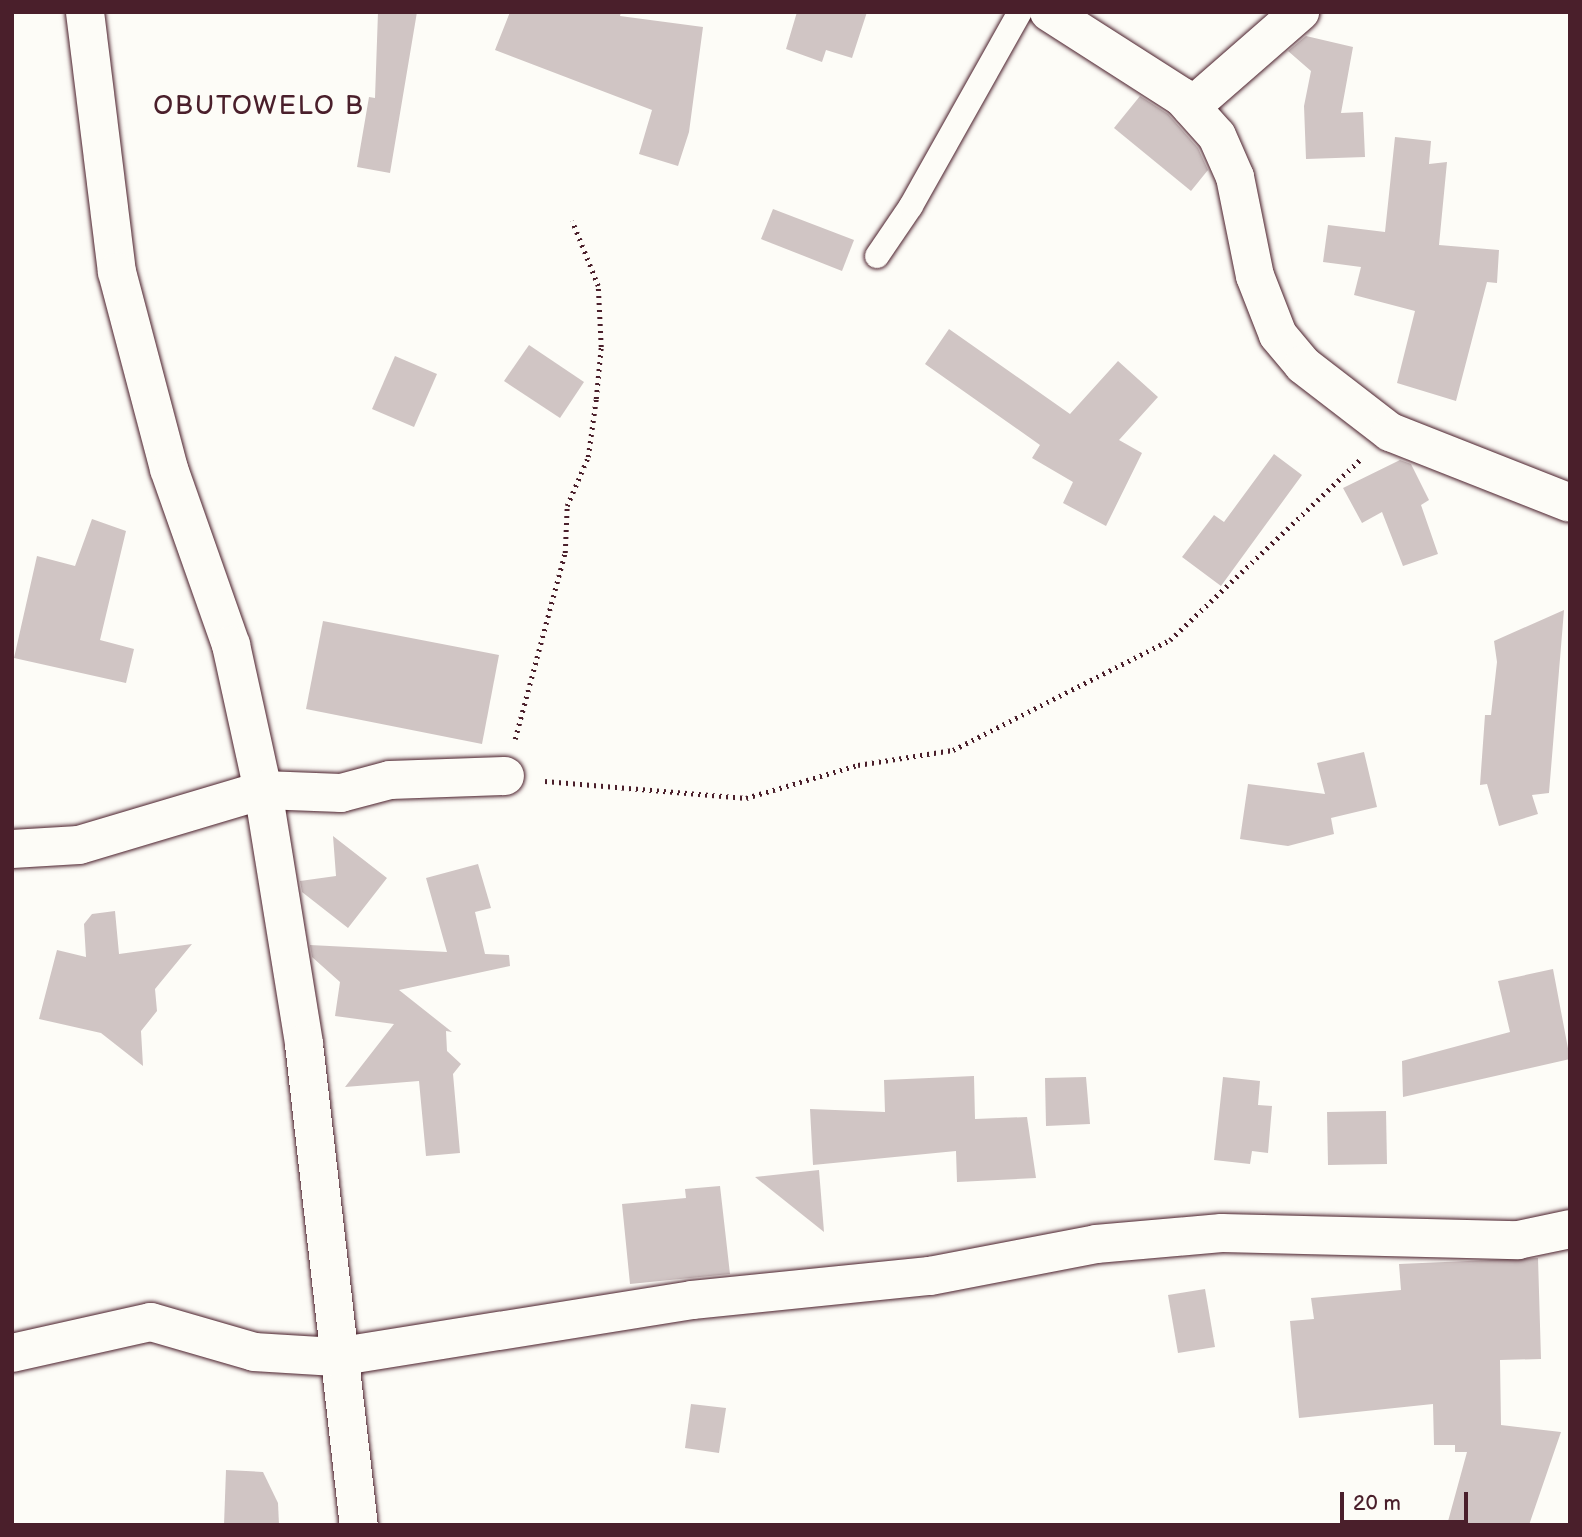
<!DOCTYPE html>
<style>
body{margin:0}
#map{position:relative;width:1582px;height:1537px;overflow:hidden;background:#fdfcf7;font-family:"Balsamiq Sans",sans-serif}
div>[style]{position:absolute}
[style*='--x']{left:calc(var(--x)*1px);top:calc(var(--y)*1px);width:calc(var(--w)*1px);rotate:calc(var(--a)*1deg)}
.building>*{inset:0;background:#d0c5c4}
.path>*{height:4.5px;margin-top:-2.25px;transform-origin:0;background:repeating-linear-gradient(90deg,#4a1f2b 0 2px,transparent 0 7px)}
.roads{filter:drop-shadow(0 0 2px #4a1f2b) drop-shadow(0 0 2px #4a1f2b)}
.service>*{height:24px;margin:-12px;padding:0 12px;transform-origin:12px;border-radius:12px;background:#fdfcf7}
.minor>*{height:38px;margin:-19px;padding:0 19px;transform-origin:19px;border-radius:19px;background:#fdfcf7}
span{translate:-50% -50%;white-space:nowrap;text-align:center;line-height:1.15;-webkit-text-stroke:5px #fdfcf7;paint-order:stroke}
.quarter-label{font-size:26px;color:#4a1f2b;letter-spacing:2px}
.frame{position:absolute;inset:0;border:14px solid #4a1f2b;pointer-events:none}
.scale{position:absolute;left:1340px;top:1492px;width:128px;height:32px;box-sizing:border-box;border:4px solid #4a1f2b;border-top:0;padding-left:9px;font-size:21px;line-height:24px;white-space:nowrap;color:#4a1f2b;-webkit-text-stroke:5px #fdfcf7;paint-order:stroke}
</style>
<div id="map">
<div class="building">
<i style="clip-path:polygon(378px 12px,417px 12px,390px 173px,357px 167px,369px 97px,375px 98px)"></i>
<i style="clip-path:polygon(510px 12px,621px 12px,620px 16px,703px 27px,689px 132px,678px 166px,639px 154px,652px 110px,495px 50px)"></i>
<i style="clip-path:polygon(797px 12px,867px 12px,852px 58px,826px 50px,822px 62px,786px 49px)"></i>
<i style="clip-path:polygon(1306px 36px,1353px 47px,1341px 113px,1363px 112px,1365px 157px,1306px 159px,1304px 106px,1311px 71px,1288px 51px)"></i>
<i style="clip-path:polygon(1140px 96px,1168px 114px,1198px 148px,1208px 170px,1191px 191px,1114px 128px)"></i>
<i style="clip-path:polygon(1395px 137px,1431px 141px,1429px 164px,1447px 162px,1439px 245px,1499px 250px,1497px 283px,1487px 282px,1456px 401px,1397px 383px,1415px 311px,1354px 295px,1361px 267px,1323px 262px,1328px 225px,1385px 232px)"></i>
<i style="clip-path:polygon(773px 209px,854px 240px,842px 271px,761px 239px)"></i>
<i style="clip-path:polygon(949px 329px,1070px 414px,1118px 361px,1158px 397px,1119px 440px,1142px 453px,1106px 526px,1063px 503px,1073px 482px,1032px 458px,1040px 445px,925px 364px)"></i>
<i style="clip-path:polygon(529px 345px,584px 382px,560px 418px,504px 381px)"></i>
<i style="clip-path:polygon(395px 356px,437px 374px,414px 427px,372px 409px)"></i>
<i style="clip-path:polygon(1274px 454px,1302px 475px,1221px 586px,1182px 557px,1214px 515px,1224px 522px)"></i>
<i style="clip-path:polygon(1400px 460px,1411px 464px,1429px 500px,1421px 505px,1438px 554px,1403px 566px,1382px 512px,1362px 523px,1343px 488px)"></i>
<i style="clip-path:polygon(92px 519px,126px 531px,100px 640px,134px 649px,126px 683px,14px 658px,37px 556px,75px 566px)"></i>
<i style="clip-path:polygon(1564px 610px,1549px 793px,1532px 795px,1538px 814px,1499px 826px,1487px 784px,1480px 785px,1485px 715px,1491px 715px,1497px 662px,1494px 641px)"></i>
<i style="clip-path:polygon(323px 621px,499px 655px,482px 744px,306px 709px)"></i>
<i style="clip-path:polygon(1364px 752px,1377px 807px,1331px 818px,1334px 834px,1288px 846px,1240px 839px,1248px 784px,1325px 794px,1317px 763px)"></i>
<i style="clip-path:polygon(333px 836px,387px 878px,348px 928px,302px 892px,300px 881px,336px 876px)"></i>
<i style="clip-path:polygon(478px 864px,491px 908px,475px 912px,485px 954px,509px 955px,510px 966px,399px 990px,452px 1032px,446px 1031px,447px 1051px,461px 1064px,453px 1074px,460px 1153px,426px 1156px,419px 1081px,345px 1087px,394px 1024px,335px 1016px,340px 982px,312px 957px,310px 945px,447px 952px,426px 878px)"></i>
<i style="clip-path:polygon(115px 911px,119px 954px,192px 944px,155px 989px,157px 1011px,141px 1031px,143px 1066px,101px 1033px,39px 1019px,57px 950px,86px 957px,84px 924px,92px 914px)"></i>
<i style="clip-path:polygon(1553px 969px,1570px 1059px,1403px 1097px,1402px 1061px,1510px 1032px,1498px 981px)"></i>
<i style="clip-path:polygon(974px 1076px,975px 1119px,1027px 1117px,1036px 1178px,957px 1182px,956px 1151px,813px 1165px,810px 1109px,885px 1112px,884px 1080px)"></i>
<i style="clip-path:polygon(1086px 1077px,1090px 1124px,1046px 1126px,1045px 1078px)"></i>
<i style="clip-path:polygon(1223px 1077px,1260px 1081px,1258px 1105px,1272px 1106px,1268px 1153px,1252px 1151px,1250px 1164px,1214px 1160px)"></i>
<i style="clip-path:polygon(1386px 1111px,1387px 1164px,1328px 1165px,1327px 1112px)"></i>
<i style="clip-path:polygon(819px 1170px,824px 1232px,755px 1177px)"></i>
<i style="clip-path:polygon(720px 1186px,730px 1274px,630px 1284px,622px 1204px,686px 1198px,685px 1189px)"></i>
<i style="clip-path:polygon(1538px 1258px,1541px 1359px,1500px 1360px,1501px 1425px,1561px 1432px,1529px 1525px,1447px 1525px,1467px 1452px,1455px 1452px,1455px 1445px,1434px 1445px,1433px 1404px,1299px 1418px,1290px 1321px,1314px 1319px,1311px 1298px,1401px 1290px,1399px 1264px)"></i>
<i style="clip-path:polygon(1205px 1289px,1215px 1347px,1178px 1353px,1168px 1295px)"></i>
<i style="clip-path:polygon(691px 1404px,726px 1408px,719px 1453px,685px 1448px)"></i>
<i style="clip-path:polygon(226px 1470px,263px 1472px,278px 1503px,279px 1525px,224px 1525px)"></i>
</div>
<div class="path">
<i style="--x:515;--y:739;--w:193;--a:-75"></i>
<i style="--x:565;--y:553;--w:47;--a:-87.6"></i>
<i style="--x:567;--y:506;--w:53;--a:-66.8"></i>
<i style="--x:588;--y:457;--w:59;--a:-82.1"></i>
<i style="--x:596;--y:399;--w:52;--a:-84.5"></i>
<i style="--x:601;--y:347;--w:61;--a:-92.8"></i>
<i style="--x:598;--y:286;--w:70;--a:-111.8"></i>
<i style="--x:545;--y:781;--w:202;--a:4.8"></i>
<i style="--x:746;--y:798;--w:117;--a:-16.4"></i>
<i style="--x:858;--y:765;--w:96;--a:-9"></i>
<i style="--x:953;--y:750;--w:243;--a:-26.9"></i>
<i style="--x:1170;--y:640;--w:263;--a:-43.5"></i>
</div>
<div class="roads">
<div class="service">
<i style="--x:877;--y:256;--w:60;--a:-55.8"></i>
<i style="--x:911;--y:206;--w:223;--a:-60.7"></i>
</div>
<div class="minor">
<i style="--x:85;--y:12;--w:262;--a:83"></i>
<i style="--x:117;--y:272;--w:204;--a:75.2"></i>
<i style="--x:169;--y:469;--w:187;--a:70.6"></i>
<i style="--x:231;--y:645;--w:148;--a:77.6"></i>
<i style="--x:263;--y:790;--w:257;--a:80.8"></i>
<i style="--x:304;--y:1044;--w:484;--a:83.5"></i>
<i style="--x:1049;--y:12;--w:158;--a:32.6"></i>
<i style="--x:1182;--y:97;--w:52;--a:48.1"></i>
<i style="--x:1217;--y:136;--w:45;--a:66.3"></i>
<i style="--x:1235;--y:177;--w:101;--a:78.6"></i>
<i style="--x:1255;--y:276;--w:63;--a:68.7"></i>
<i style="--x:1278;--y:335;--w:39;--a:50"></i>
<i style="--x:1303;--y:365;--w:110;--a:37.6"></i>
<i style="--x:1390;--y:432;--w:193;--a:21.5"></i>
<i style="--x:1191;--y:107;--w:145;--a:-41.1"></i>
<i style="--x:12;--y:849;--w:67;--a:-3.4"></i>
<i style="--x:79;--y:845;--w:192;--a:-16.6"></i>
<i style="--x:263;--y:790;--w:78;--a:2.2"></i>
<i style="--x:341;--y:793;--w:51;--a:-14.9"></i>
<i style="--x:390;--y:780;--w:115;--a:-2"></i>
<i style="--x:12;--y:1353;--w:142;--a:-12.6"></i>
<i style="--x:151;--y:1322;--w:107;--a:16.2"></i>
<i style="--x:254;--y:1352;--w:82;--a:3.5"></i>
<i style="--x:336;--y:1357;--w:361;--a:-9.1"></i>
<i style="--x:692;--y:1300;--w:239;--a:-5.8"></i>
<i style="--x:930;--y:1276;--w:169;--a:-10.9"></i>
<i style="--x:1096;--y:1244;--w:126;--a:-5"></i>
<i style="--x:1222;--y:1233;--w:296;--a:1.4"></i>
<i style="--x:1518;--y:1240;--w:53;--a:-11.9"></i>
</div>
</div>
<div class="quarter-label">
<span style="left:259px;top:107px">OBUTOWELO B</span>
</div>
<div class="frame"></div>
<div class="scale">20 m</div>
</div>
